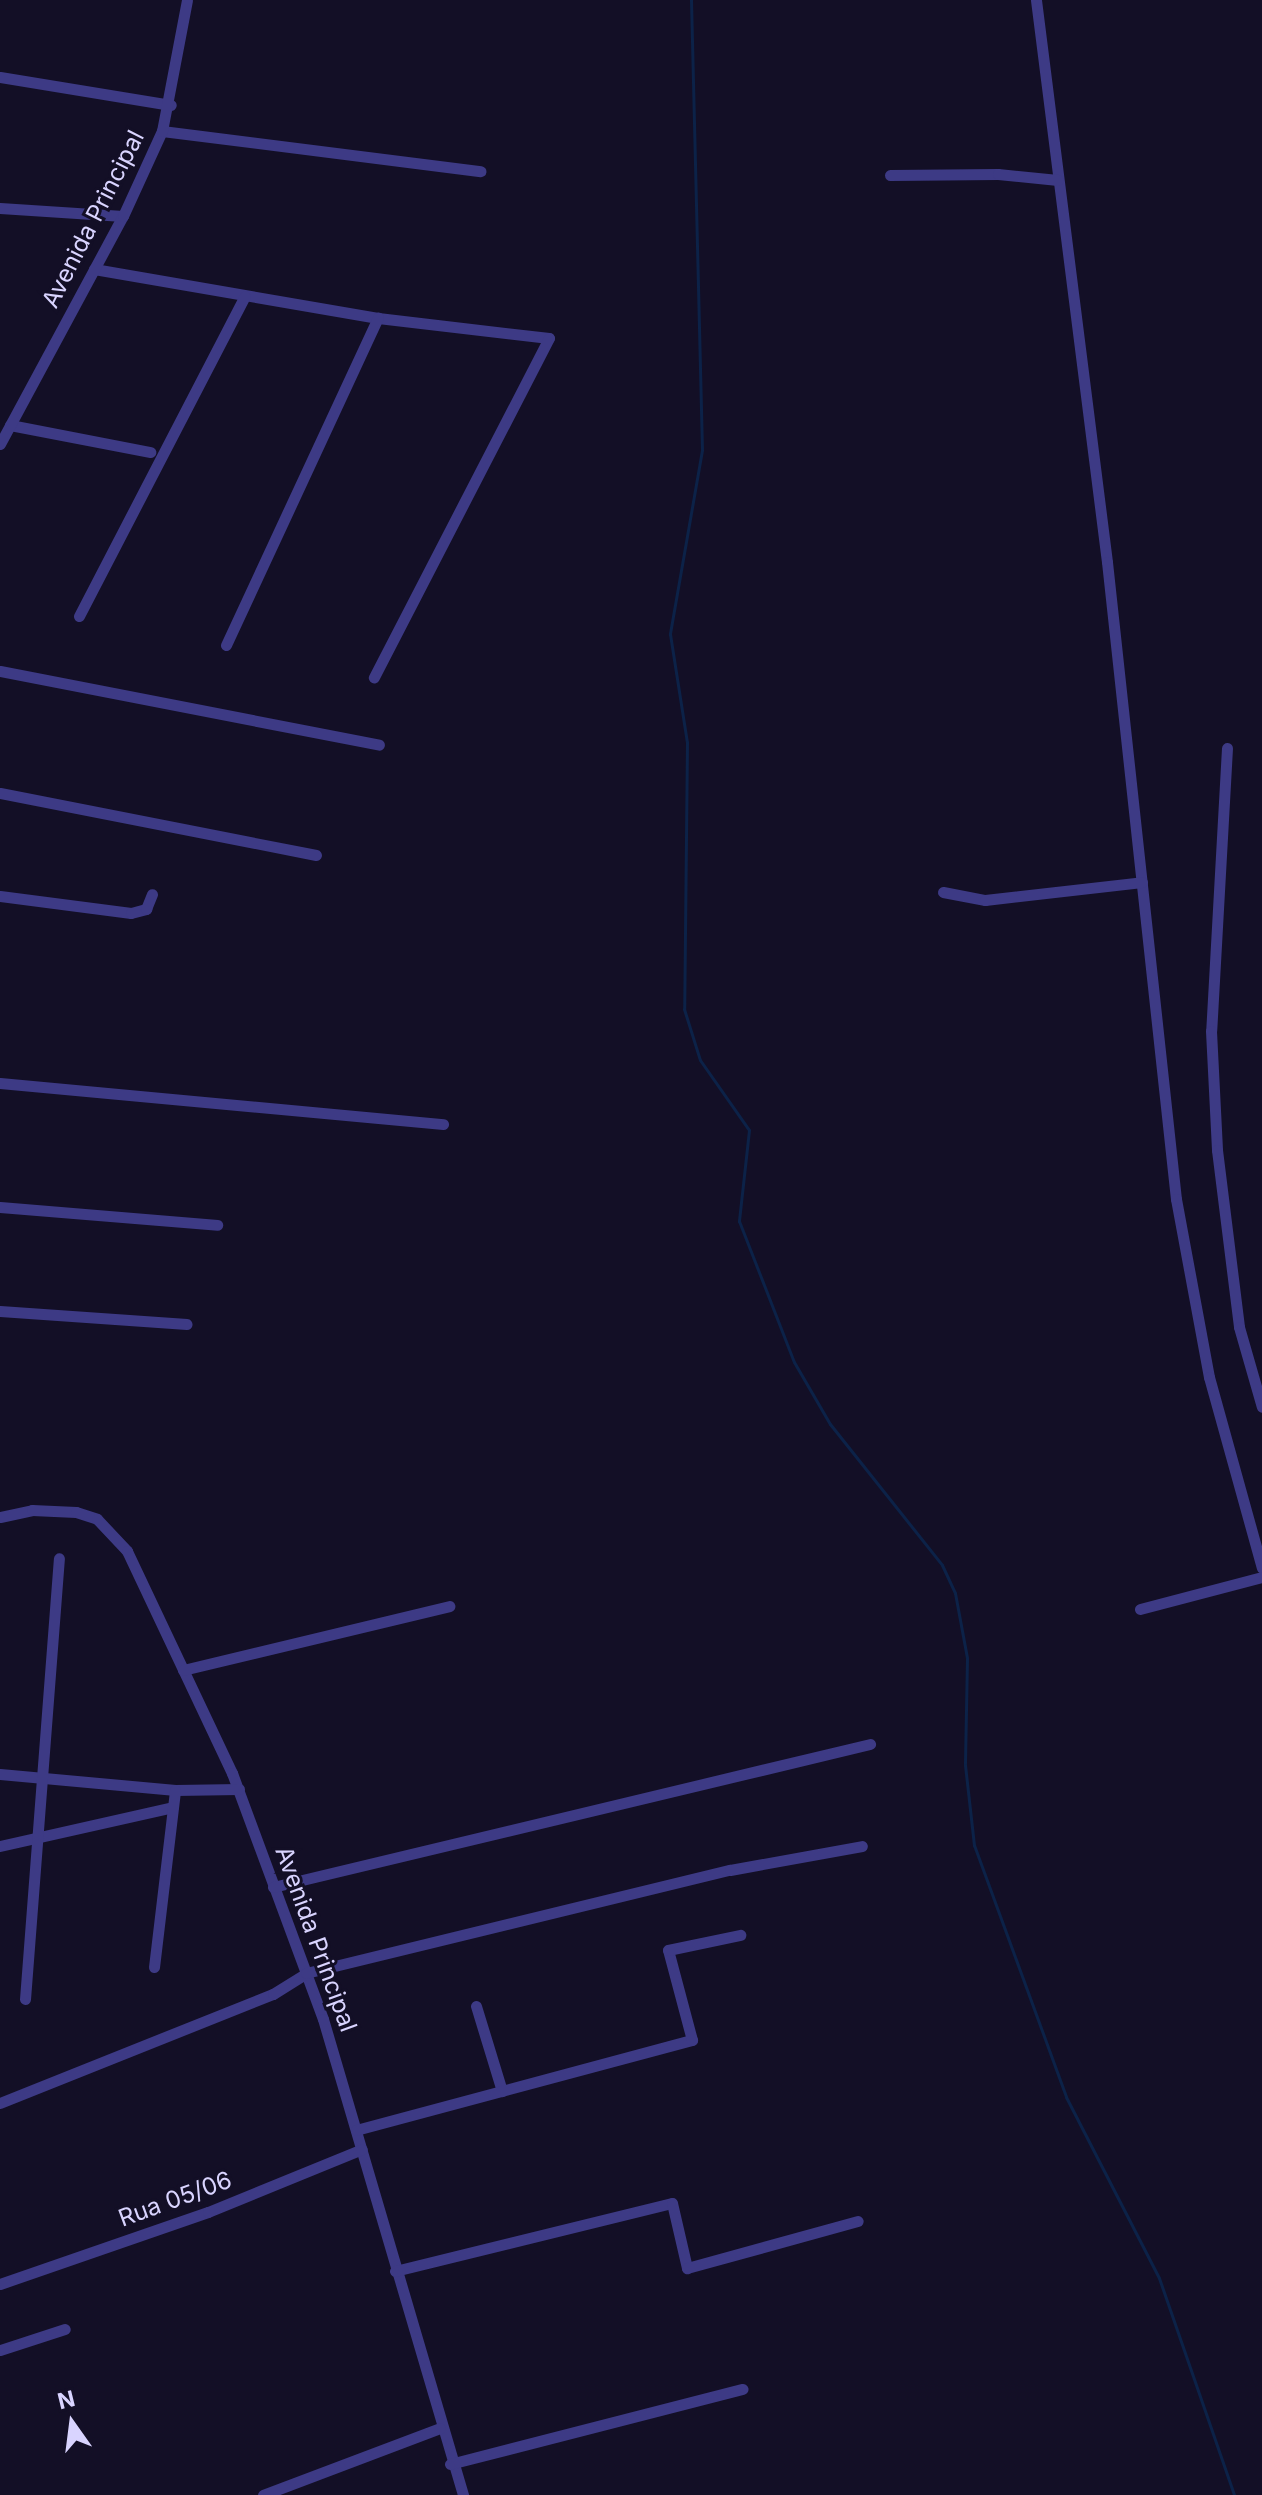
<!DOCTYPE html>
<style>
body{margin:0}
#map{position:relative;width:1262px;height:2495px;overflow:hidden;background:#130f26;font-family:Inter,sans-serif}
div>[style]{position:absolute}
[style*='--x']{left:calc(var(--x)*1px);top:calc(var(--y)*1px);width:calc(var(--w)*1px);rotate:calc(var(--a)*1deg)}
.stream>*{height:3px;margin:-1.5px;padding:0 1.5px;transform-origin:1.5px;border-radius:1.5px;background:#0c2248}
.minor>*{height:11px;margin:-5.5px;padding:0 5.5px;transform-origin:5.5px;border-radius:5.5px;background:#3d3a85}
span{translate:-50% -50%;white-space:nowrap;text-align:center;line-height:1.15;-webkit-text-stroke:6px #130f26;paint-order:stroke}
.street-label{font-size:24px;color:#d9d4ff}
.north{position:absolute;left:32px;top:2383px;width:80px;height:80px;-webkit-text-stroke:6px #130f26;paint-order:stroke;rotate:346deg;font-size:22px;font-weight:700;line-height:32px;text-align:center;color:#d9d4ff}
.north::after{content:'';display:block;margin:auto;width:28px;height:36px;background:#d9d4ff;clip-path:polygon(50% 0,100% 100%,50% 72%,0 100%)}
</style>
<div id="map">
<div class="stream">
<i style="--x:691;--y:0;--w:450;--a:88.6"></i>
<i style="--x:702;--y:450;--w:187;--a:99.9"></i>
<i style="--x:670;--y:634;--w:109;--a:81.1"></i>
<i style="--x:687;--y:742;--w:267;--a:90.6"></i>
<i style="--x:684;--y:1009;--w:53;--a:72.6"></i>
<i style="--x:700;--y:1060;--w:85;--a:55"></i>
<i style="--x:749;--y:1130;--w:92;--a:96.3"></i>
<i style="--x:739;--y:1221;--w:151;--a:68.7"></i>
<i style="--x:794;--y:1362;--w:72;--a:59.9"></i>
<i style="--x:830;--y:1424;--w:180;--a:51.5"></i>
<i style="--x:942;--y:1565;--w:31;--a:65"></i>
<i style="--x:955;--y:1593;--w:66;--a:79.5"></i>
<i style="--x:967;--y:1658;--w:107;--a:91.1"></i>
<i style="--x:965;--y:1765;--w:81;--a:83.6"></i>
<i style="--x:974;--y:1845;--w:268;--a:69.9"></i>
<i style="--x:1066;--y:2097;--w:203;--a:62.8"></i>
<i style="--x:1159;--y:2278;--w:230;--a:70.9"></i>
</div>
<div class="minor">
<i style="--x:1036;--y:0;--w:566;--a:82.8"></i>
<i style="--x:1107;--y:562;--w:641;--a:83.82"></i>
<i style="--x:1176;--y:1199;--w:181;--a:79.5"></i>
<i style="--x:1209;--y:1377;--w:198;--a:74.5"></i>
<i style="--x:0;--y:77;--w:173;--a:9.3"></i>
<i style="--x:162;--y:131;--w:321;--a:7.2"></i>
<i style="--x:890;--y:175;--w:108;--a:-0.5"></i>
<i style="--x:998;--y:174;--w:60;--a:5.7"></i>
<i style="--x:0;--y:208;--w:123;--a:3.7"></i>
<i style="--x:94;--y:269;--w:288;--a:9.8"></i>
<i style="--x:378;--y:318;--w:172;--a:6.7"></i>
<i style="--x:549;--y:338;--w:382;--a:117.3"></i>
<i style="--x:10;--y:425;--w:143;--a:10.9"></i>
<i style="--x:0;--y:444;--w:259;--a:-61.7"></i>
<i style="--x:123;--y:216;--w:94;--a:-65.4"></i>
<i style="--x:162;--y:131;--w:133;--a:-79.2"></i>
<i style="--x:79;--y:616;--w:360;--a:-62.6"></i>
<i style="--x:226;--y:645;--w:361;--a:-65.1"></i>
<i style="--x:0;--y:671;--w:386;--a:11"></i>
<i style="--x:1227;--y:748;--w:283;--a:93.2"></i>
<i style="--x:1211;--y:1031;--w:119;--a:87.1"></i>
<i style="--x:1217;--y:1150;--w:178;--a:82.9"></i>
<i style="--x:1239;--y:1327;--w:83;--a:74"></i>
<i style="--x:0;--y:793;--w:322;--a:11.1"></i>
<i style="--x:943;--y:892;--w:43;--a:10.8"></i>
<i style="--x:985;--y:900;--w:158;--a:-6.5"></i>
<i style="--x:0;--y:896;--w:132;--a:7.4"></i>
<i style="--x:131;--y:913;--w:16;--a:-15"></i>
<i style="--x:146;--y:909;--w:16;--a:-68"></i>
<i style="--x:0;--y:1083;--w:445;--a:5.3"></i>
<i style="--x:0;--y:1207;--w:218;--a:4.7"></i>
<i style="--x:0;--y:1311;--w:187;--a:4"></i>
<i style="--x:0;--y:1517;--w:33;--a:-12"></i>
<i style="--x:32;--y:1510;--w:44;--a:2.6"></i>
<i style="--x:76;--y:1512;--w:22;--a:18"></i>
<i style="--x:97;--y:1519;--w:44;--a:46.8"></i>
<i style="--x:127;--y:1551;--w:246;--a:64.7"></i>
<i style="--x:232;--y:1773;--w:262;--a:69.7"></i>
<i style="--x:323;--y:2019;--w:496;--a:73.6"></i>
<i style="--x:1140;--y:1609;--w:126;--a:-14.7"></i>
<i style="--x:183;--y:1670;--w:274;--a:-13.5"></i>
<i style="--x:0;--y:1774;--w:176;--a:5.2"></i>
<i style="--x:175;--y:1790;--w:64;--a:-0.9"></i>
<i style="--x:0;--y:1846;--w:177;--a:-12.7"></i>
<i style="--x:273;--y:1887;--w:614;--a:-13.47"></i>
<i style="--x:154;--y:1967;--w:178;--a:-83.2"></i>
<i style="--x:25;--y:1999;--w:442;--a:-85.6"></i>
<i style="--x:476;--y:2006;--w:89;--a:73"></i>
<i style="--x:0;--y:2103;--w:294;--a:-21.8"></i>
<i style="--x:273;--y:1994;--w:39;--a:-32"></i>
<i style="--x:306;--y:1973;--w:436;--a:-13.7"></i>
<i style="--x:730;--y:1870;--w:134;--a:-10.3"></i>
<i style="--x:356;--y:2130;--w:348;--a:-15"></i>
<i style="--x:692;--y:2040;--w:93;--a:-104.9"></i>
<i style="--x:668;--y:1950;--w:74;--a:-11.8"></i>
<i style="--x:395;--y:2271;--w:285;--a:-13.8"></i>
<i style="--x:672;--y:2203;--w:67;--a:77"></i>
<i style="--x:687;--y:2268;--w:177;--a:-15.4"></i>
<i style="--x:0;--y:2284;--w:220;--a:-19.1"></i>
<i style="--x:208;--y:2212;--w:166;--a:-22.2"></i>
<i style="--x:0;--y:2350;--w:68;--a:-17.9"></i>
<i style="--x:450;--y:2464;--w:302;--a:-14.4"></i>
<i style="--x:263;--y:2495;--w:189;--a:-20.7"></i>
</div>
<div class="street-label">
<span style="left:93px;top:219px;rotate:-63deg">Avenida Principal</span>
<span style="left:316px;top:1939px;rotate:70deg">Avenida Principal</span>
<span style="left:175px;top:2199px;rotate:-20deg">Rua 05/06</span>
</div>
<div class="north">N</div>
</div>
